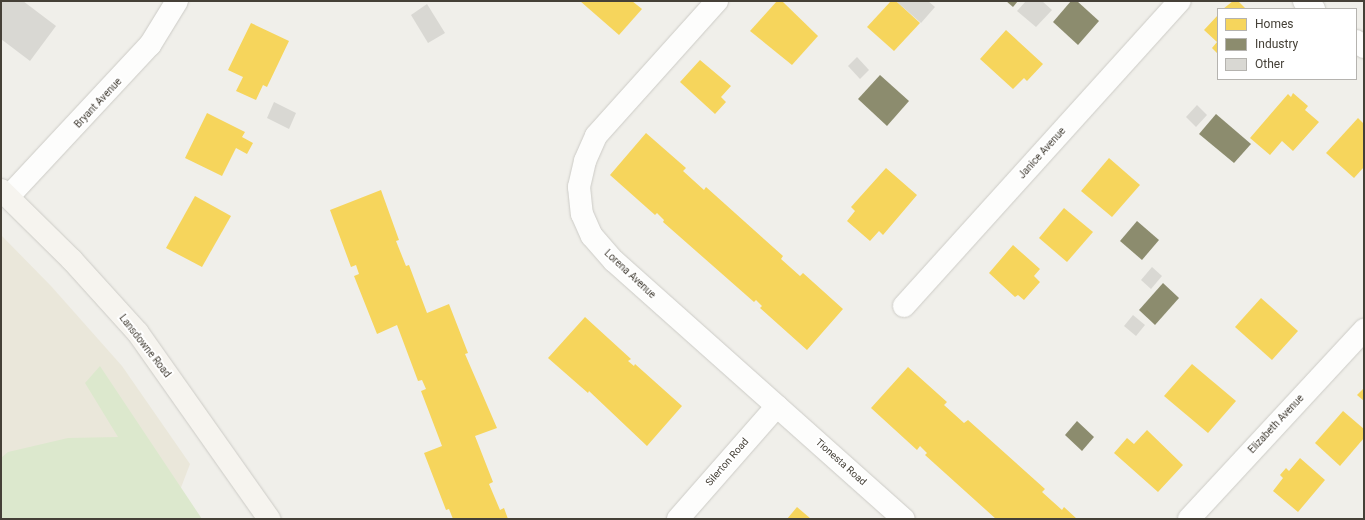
<!DOCTYPE html>
<style>
body{margin:0}
#map{position:relative;width:1365px;height:520px;overflow:hidden;background:#f0efea;font-family:Roboto,sans-serif}
div>[style]{position:absolute}
[style*='--x']{left:calc(var(--x)*1px);top:calc(var(--y)*1px);width:calc(var(--w)*1px);rotate:calc(var(--a)*1deg)}
.education>*{inset:0;background:#eae7da}
.green>*{inset:0;background:#dce8cd}
.homes>*{inset:0;background:#f6d55c}
.industry>*{inset:0;background:#8c8c6e}
.building>*{inset:0;background:#d9d8d3}
.roads{filter:drop-shadow(0 0 1px #cccbc6) drop-shadow(0 0 1px #cccbc6)}
.street>*{height:22px;margin:-11px;padding:0 11px;transform-origin:11px;border-radius:11px;background:#fdfdfc}
.secondary>*{height:22px;margin:-11px;padding:0 11px;transform-origin:11px;border-radius:11px;background:#f6f4ef}
span{translate:-50% -50%;white-space:nowrap;text-align:center;line-height:1.15;-webkit-text-stroke:4px #fff;paint-order:stroke}
.street-label{font-size:10px;color:#454037}
.frame{position:absolute;inset:0;border:2px solid #454037;pointer-events:none}
.legend{position:absolute;left:1217px;top:8px;width:140px;height:72px;box-sizing:border-box;background:#fff;border:1px solid #b5b3af;margin:0;padding:5px 7px;list-style:none;font-size:12px;color:#454037}
.legend li{display:flex;align-items:center;gap:8px;height:20px}
.legend b{width:20px;border:1px solid #b5b3af}
</style>
<div id="map">
<div class="education">
<i style="clip-path:polygon(1px 235px,51px 286px,122px 366px,190px 464px,169px 519px,1px 519px)"></i>
</div>
<div class="green">
<i style="clip-path:polygon(100px 366px,202px 519px,1px 519px,1px 458px,8px 452px,68px 438px,118px 437px,85px 383px)"></i>
</div>
<div class="homes">
<i style="clip-path:polygon(580px 1px,632px 1px,642px 9px,619px 35px)"></i>
<i style="clip-path:polygon(777px 1px,782px 1px,818px 36px,792px 65px,750px 31px)"></i>
<i style="clip-path:polygon(891px 1px,896px 1px,920px 23px,894px 51px,867px 27px)"></i>
<i style="clip-path:polygon(1233px 1px,1238px 1px,1246px 9px,1223px 9px)"></i>
<i style="clip-path:polygon(1218px 15px,1218px 54px,1212px 48px,1217px 42px,1204px 30px)"></i>
<i style="clip-path:polygon(251px 23px,289px 41px,267px 87px,263px 85px,256px 100px,236px 91px,243px 77px,228px 70px)"></i>
<i style="clip-path:polygon(1006px 30px,1043px 64px,1027px 81px,1024px 78px,1013px 89px,980px 59px)"></i>
<i style="clip-path:polygon(700px 60px,731px 86px,721px 97px,726px 102px,715px 114px,680px 82px)"></i>
<i style="clip-path:polygon(1293px 93px,1308px 106px,1305px 110px,1319px 122px,1293px 151px,1282px 141px,1270px 155px,1250px 138px,1288px 94px,1291px 97px)"></i>
<i style="clip-path:polygon(207px 113px,245px 132px,242px 137px,253px 143px,247px 154px,236px 148px,222px 176px,185px 158px)"></i>
<i style="clip-path:polygon(1358px 118px,1364px 124px,1364px 167px,1354px 178px,1326px 153px)"></i>
<i style="clip-path:polygon(646px 133px,686px 168px,683px 171px,704px 190px,706px 187px,783px 256px,781px 259px,800px 276px,803px 273px,843px 309px,807px 350px,760px 308px,762px 306px,756px 300px,754px 302px,663px 222px,664px 220px,657px 213px,655px 215px,610px 175px)"></i>
<i style="clip-path:polygon(1109px 158px,1140px 185px,1112px 217px,1081px 191px)"></i>
<i style="clip-path:polygon(886px 168px,917px 195px,883px 235px,879px 231px,870px 241px,847px 221px,855px 211px,851px 207px)"></i>
<i style="clip-path:polygon(381px 190px,399px 240px,396px 241px,406px 266px,409px 265px,427px 313px,449px 304px,468px 353px,465px 354px,497px 428px,475px 436px,493px 482px,489px 484px,500px 510px,504px 508px,508px 519px,453px 519px,449px 509px,446px 510px,424px 453px,442px 446px,421px 391px,426px 389px,422px 380px,418px 381px,397px 325px,377px 334px,354px 276px,359px 274px,356px 265px,351px 267px,330px 210px)"></i>
<i style="clip-path:polygon(195px 196px,231px 216px,202px 267px,166px 248px)"></i>
<i style="clip-path:polygon(1064px 208px,1093px 232px,1067px 262px,1039px 238px)"></i>
<i style="clip-path:polygon(1013px 245px,1040px 269px,1034px 276px,1040px 282px,1024px 300px,1018px 295px,1015px 297px,989px 273px)"></i>
<i style="clip-path:polygon(1261px 298px,1298px 331px,1272px 360px,1235px 327px)"></i>
<i style="clip-path:polygon(585px 317px,631px 359px,628px 361px,634px 366px,635px 364px,682px 406px,647px 446px,589px 391px,588px 393px,548px 358px)"></i>
<i style="clip-path:polygon(1192px 364px,1236px 401px,1208px 433px,1164px 396px)"></i>
<i style="clip-path:polygon(908px 367px,947px 402px,944px 405px,964px 423px,968px 420px,1045px 489px,1042px 492px,1062px 510px,1064px 507px,1077px 519px,996px 519px,925px 455px,927px 453px,920px 446px,917px 450px,871px 408px)"></i>
<i style="clip-path:polygon(1364px 388px,1364px 401px,1357px 395px)"></i>
<i style="clip-path:polygon(1343px 411px,1364px 429px,1364px 438px,1340px 466px,1315px 443px)"></i>
<i style="clip-path:polygon(1147px 430px,1183px 465px,1158px 492px,1114px 453px,1127px 438px,1134px 444px)"></i>
<i style="clip-path:polygon(1300px 458px,1325px 480px,1298px 512px,1273px 491px,1283px 478px,1280px 475px,1286px 468px,1289px 471px)"></i>
<i style="clip-path:polygon(797px 507px,811px 519px,787px 519px)"></i>
</div>
<div class="industry">
<i style="clip-path:polygon(1006px 1px,1018px 1px,1013px 7px)"></i>
<i style="clip-path:polygon(1071px 1px,1077px 1px,1099px 21px,1078px 45px,1053px 22px)"></i>
<i style="clip-path:polygon(880px 75px,909px 101px,887px 126px,858px 99px)"></i>
<i style="clip-path:polygon(1216px 114px,1251px 144px,1234px 163px,1199px 134px)"></i>
<i style="clip-path:polygon(1137px 221px,1159px 240px,1142px 260px,1120px 241px)"></i>
<i style="clip-path:polygon(1163px 283px,1179px 298px,1155px 325px,1139px 310px)"></i>
<i style="clip-path:polygon(1077px 421px,1094px 437px,1082px 451px,1065px 435px)"></i>
</div>
<div class="building">
<i style="clip-path:polygon(1px 1px,23px 1px,56px 26px,30px 61px,1px 39px)"></i>
<i style="clip-path:polygon(928px 1px,935px 7px,921px 23px,897px 2px)"></i>
<i style="clip-path:polygon(1026px 1px,1042px 1px,1052px 10px,1036px 27px,1017px 11px)"></i>
<i style="clip-path:polygon(427px 4px,445px 33px,428px 43px,411px 15px)"></i>
<i style="clip-path:polygon(857px 57px,869px 70px,860px 79px,848px 66px)"></i>
<i style="clip-path:polygon(274px 102px,296px 113px,289px 129px,267px 118px)"></i>
<i style="clip-path:polygon(1197px 105px,1207px 115px,1196px 127px,1186px 117px)"></i>
<i style="clip-path:polygon(1152px 267px,1162px 276px,1151px 289px,1141px 280px)"></i>
<i style="clip-path:polygon(1133px 315px,1145px 325px,1136px 336px,1124px 326px)"></i>
</div>
<div class="roads">
<div class="street">
<i style="--x:717;--y:1;--w:181;--a:131.9"></i>
<i style="--x:596;--y:136;--w:27;--a:114"></i>
<i style="--x:585;--y:161;--w:27;--a:103"></i>
<i style="--x:579;--y:187;--w:27;--a:84"></i>
<i style="--x:582;--y:214;--w:24;--a:66"></i>
<i style="--x:592;--y:236;--w:33;--a:49"></i>
<i style="--x:614;--y:261;--w:388;--a:41.7"></i>
<i style="--x:1304;--y:1;--w:13;--a:39"></i>
<i style="--x:1356;--y:41;--w:10;--a:37"></i>
<i style="--x:9;--y:196;--w:207;--a:-47"></i>
<i style="--x:150;--y:45;--w:52;--a:-58.5"></i>
<i style="--x:904;--y:306;--w:411;--a:-47.9"></i>
<i style="--x:678;--y:519;--w:150;--a:-48.8"></i>
<i style="--x:1189;--y:519;--w:258;--a:-47.2"></i>
</div>
<div class="secondary">
<i style="--x:1;--y:190;--w:100;--a:44.6"></i>
<i style="--x:72;--y:260;--w:98;--a:47.9"></i>
<i style="--x:138;--y:333;--w:228;--a:54.8"></i>
</div>
</div>
<div class="street-label">
<span style="left:98px;top:103px;rotate:-47deg">Bryant Avenue</span>
<span style="left:1042px;top:153px;rotate:-48deg">Janice Avenue</span>
<span style="left:630px;top:274px;rotate:43deg">Lorena Avenue</span>
<span style="left:145px;top:346px;rotate:52deg">Lansdowne Road</span>
<span style="left:1276px;top:424px;rotate:-47deg">Elizabeth Avenue</span>
<span style="left:727px;top:462px;rotate:-49deg">Silerton Road</span>
<span style="left:841px;top:462px;rotate:42deg">Tionesta Road</span>
</div>
<div class="frame"></div>
<ul class="legend">
<li><b style="height:11px;background:#f6d55c"></b>Homes</li>
<li><b style="height:11px;background:#8c8c6e"></b>Industry</li>
<li><b style="height:11px;background:#d9d8d3"></b>Other</li>
</ul>
</div>
